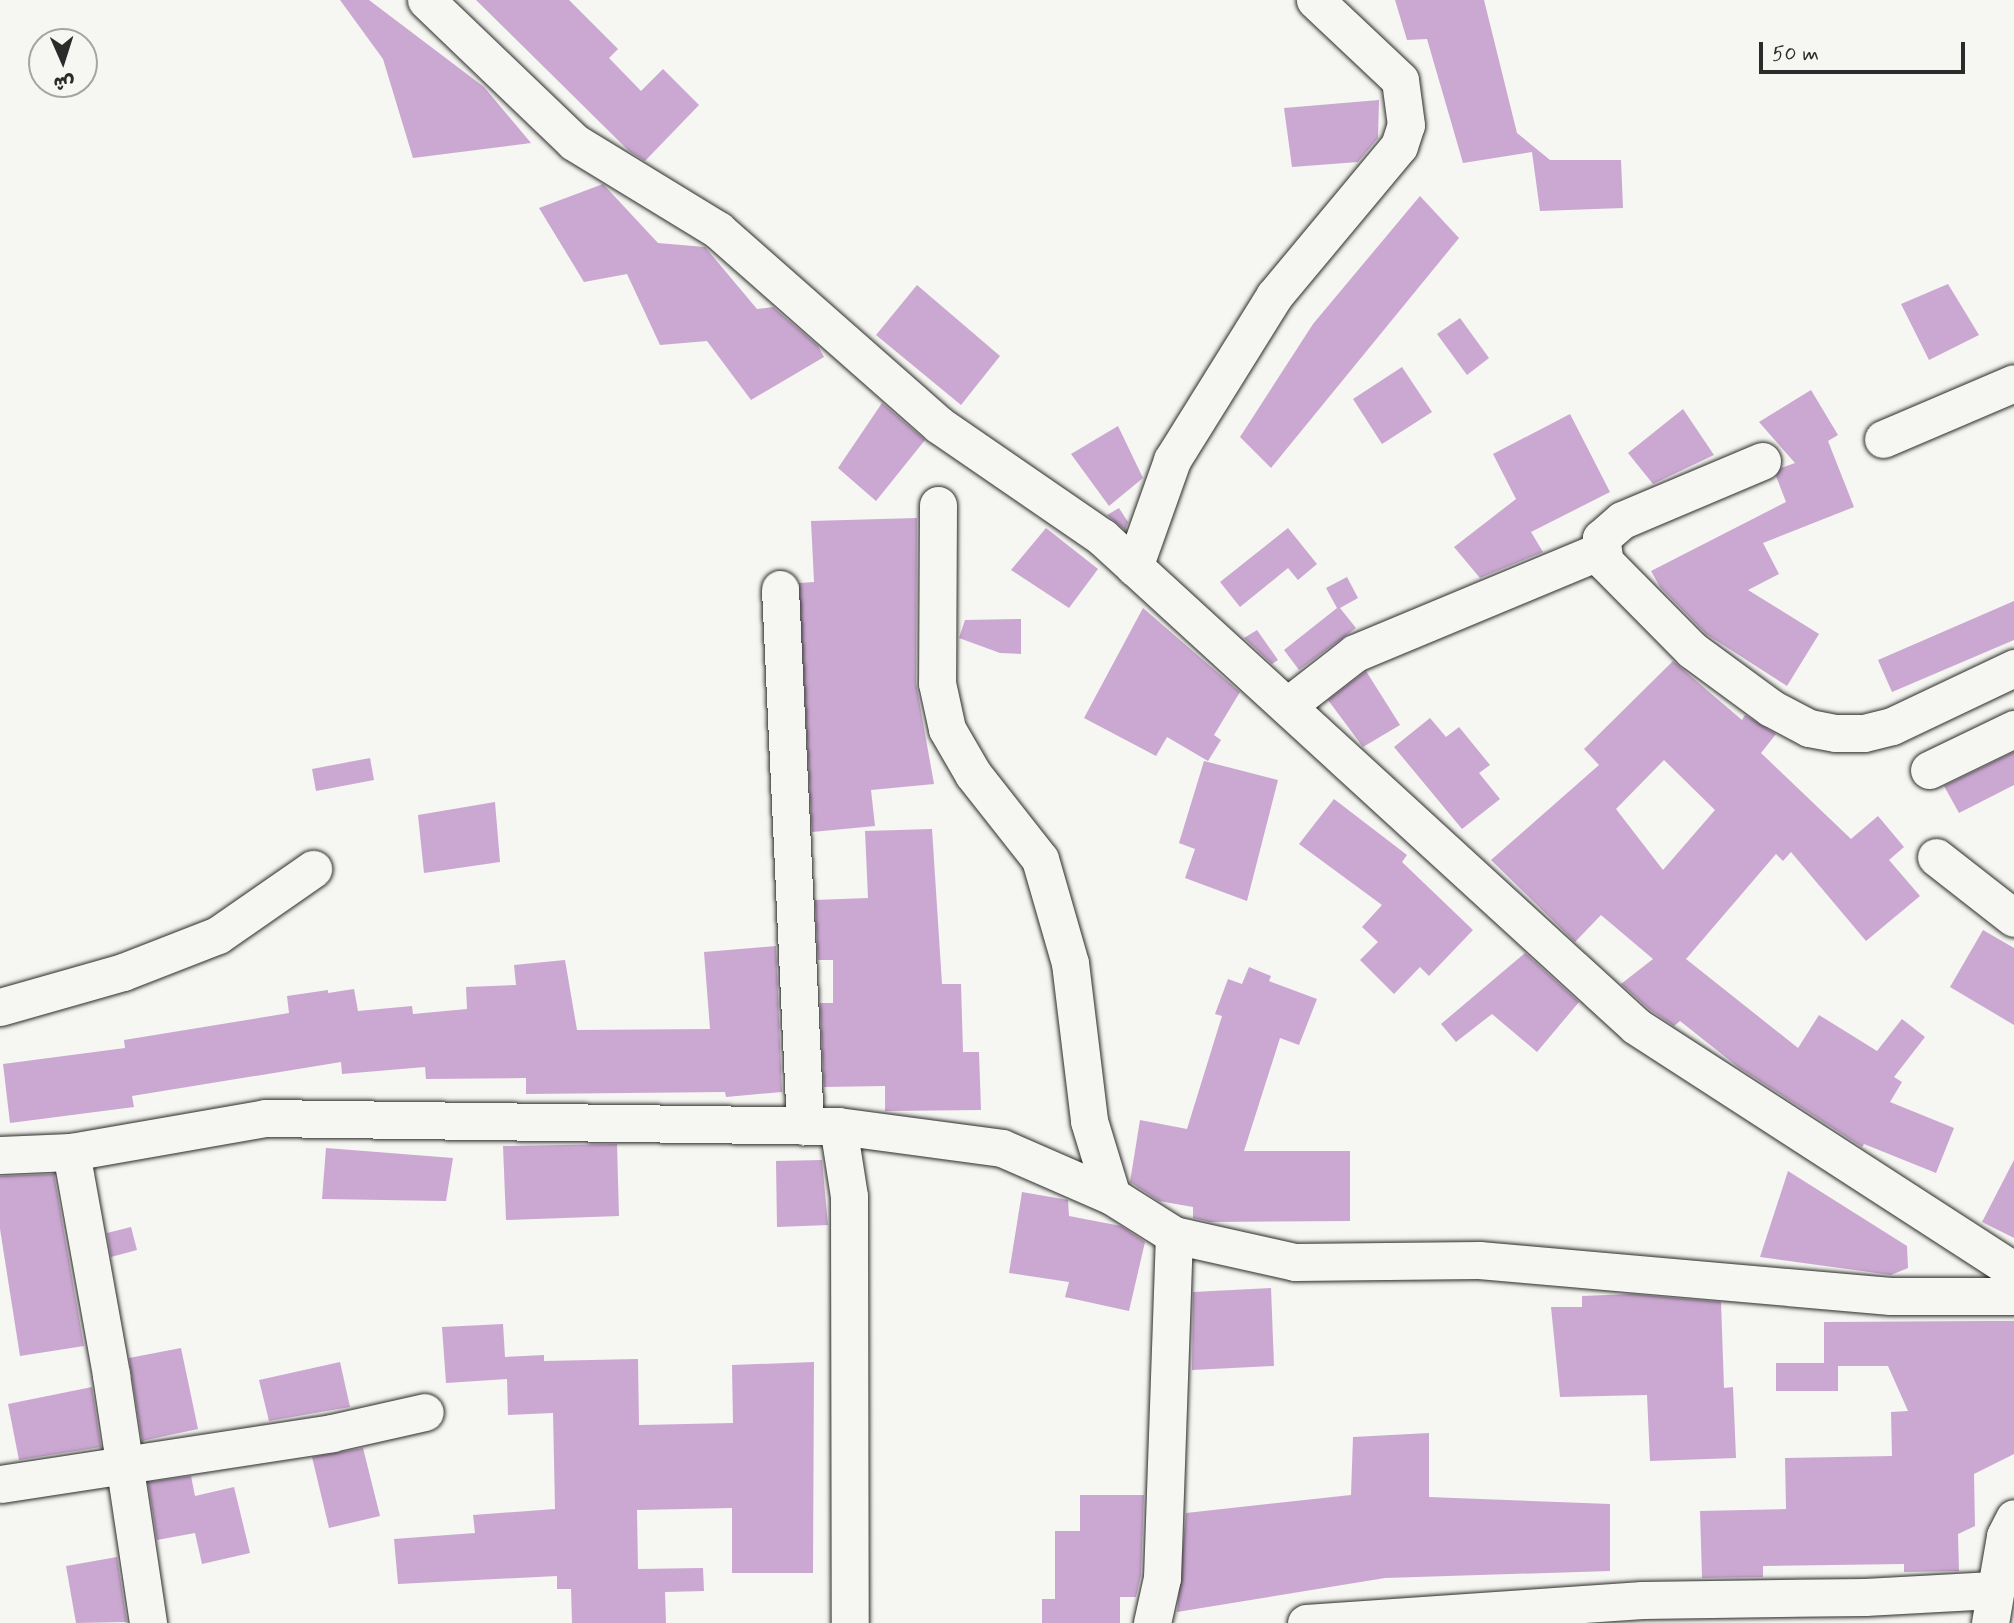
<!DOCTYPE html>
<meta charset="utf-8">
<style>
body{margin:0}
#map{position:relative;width:2014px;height:1623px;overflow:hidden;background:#f6f6f2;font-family:Mynerve,"Playpen Sans Arabic",sans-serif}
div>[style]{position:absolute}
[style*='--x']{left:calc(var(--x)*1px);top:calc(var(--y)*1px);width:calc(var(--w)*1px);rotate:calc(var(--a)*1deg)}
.building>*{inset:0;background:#cba8d1}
.roads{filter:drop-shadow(0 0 2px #2b2b2b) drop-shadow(0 0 2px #2b2b2b)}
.minor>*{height:37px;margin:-18.5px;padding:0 18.5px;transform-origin:18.5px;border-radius:18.5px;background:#f6f6f2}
span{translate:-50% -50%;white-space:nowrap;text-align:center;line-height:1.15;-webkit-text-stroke:6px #f6f6f2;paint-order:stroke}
.north{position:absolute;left:28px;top:28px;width:70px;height:70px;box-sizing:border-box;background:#f6f6f2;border:2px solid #a5a5a2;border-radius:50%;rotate:177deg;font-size:19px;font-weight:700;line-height:28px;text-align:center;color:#2b2b2b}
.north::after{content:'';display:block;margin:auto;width:24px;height:32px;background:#2b2b2b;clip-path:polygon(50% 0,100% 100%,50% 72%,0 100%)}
.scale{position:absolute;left:1759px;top:42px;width:206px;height:32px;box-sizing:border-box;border:4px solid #2b2b2b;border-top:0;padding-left:9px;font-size:21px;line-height:24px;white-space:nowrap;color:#2b2b2b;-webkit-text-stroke:5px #f6f6f2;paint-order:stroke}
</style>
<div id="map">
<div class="building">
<i style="clip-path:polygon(340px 0,369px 0,484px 87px,531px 143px,413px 158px,383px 59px)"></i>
<i style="clip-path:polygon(476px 0,569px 0,618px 49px,609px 58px,641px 91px,663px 69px,699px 105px,645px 161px,629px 151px)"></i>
<i style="clip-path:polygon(1395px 0,1484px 0,1517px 133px,1550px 160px,1621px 160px,1623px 208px,1540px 211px,1532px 152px,1463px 163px,1427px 39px,1407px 40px)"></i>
<i style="clip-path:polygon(1379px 100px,1378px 138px,1358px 162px,1292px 167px,1284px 108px)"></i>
<i style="clip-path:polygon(603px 184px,658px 243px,705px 247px,757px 309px,773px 307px,818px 346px,824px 357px,751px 400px,707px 341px,660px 345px,627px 274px,584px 282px,539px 208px)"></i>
<i style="clip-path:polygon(1420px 196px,1459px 238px,1271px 468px,1240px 437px,1313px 324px)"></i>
<i style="clip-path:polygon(1948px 284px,1979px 335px,1929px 360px,1901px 304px)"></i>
<i style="clip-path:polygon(917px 285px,1000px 356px,961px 405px,876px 335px)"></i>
<i style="clip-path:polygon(1460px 318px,1489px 358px,1467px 375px,1437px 334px)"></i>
<i style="clip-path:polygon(1402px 367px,1432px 412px,1382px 444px,1353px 399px)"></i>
<i style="clip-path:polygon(1811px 390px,1838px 435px,1828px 441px,1854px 507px,1763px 543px,1779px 574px,1748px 590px,1819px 634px,1787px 686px,1706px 634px,1660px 587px,1651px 571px,1786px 502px,1776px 476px,1781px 468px,1795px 463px,1759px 422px)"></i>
<i style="clip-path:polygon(882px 403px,925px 440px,876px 501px,838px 468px)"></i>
<i style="clip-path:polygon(1683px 409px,1714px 455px,1653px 484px,1628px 453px)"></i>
<i style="clip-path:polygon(1570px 414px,1610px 492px,1531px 532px,1543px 552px,1480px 578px,1454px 547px,1516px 499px,1493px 454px)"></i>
<i style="clip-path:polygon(1118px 426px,1143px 478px,1109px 506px,1071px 454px)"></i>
<i style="clip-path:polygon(1119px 508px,1128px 522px,1125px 530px,1107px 515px)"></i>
<i style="clip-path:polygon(917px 518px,916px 683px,934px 784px,871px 790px,875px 826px,812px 832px,799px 583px,814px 582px,811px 521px)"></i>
<i style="clip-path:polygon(1046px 528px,1098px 569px,1069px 608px,1011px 570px)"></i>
<i style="clip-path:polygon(1288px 528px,1317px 564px,1298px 580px,1288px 568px,1240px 607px,1220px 582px)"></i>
<i style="clip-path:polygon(1347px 577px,1358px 598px,1340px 608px,1356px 628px,1299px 670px,1284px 650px,1337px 608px,1326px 588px)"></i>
<i style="clip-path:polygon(2014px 601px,2014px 640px,1892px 692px,1878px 660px)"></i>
<i style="clip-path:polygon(1143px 608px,1240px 692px,1214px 735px,1221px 740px,1208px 761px,1167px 737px,1156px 756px,1084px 718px)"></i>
<i style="clip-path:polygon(1021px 619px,1021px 654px,1000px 653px,959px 638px,965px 620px)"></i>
<i style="clip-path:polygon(1257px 630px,1278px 660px,1272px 664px,1244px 638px)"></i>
<i style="clip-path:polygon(evenodd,1673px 661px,1742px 720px,1745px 715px,1776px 734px,1761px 753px,1851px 839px,1878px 816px,1904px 847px,1889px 860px,1920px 896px,1866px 941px,1791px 852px,1783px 861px,1776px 854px,1686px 959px,1798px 1048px,1819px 1015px,1877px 1051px,1902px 1019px,1925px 1037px,1894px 1077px,1902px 1082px,1890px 1102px,1954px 1128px,1936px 1173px,1864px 1144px,1862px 1147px,1738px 1067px,1680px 1021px,1674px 1026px,1649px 1009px,1621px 984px,1653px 959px,1601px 915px,1575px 942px,1491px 860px,1599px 765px,1584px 749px,1673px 661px,1664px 760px,1715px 810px,1663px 870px,1616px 809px,1664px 760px)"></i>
<i style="clip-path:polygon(1366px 671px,1400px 725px,1363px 747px,1328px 700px)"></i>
<i style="clip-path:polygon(1430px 718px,1446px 737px,1459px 727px,1490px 765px,1479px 773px,1500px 799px,1462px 829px,1394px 747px)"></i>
<i style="clip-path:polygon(2014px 752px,2014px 785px,1959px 813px,1944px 786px)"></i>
<i style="clip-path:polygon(370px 758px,374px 780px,316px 791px,312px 769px)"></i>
<i style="clip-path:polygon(1204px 761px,1278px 780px,1247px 901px,1185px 878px,1195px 849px,1179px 843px)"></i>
<i style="clip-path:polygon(1334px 799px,1407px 855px,1402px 862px,1473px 930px,1429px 976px,1420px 967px,1394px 994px,1360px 960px,1378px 942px,1362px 927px,1382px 905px,1299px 844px)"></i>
<i style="clip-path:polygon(495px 802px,500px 862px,424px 873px,418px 815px)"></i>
<i style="clip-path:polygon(932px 829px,942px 984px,961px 984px,963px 1052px,979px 1052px,981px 1110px,885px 1111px,885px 1086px,824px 1087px,820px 1003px,833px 1003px,833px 960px,818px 960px,815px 900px,868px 898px,865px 831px)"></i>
<i style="clip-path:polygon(1983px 930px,2014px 948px,2014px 1025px,1950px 987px)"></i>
<i style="clip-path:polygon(776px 946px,782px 1092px,726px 1097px,725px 1092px,526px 1094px,526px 1078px,426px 1079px,425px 1067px,342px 1074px,341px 1062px,132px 1096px,134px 1107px,10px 1123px,3px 1064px,125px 1048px,124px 1040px,289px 1013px,287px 996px,328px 990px,328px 993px,354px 989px,358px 1011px,412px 1006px,413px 1014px,467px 1009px,466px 987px,516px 985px,514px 965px,565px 960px,577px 1030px,710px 1029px,704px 952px)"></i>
<i style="clip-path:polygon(1525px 953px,1579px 1002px,1537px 1052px,1492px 1014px,1456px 1042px,1441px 1024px)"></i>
<i style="clip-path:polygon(1249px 967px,1271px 976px,1269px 981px,1317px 999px,1299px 1045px,1280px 1038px,1244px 1151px,1350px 1151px,1350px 1221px,1210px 1222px,1193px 1218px,1193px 1207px,1159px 1201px,1130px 1182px,1140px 1120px,1187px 1129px,1222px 1016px,1215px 1014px,1228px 979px,1242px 984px)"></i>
<i style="clip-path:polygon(617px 1144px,619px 1216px,506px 1220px,503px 1146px)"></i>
<i style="clip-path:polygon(326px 1148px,453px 1158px,446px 1201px,322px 1199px)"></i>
<i style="clip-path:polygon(822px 1160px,828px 1225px,777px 1227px,776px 1161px)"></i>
<i style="clip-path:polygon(2014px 1160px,2014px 1238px,1982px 1222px)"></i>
<i style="clip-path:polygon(1788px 1171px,1907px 1246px,1908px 1268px,1891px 1275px,1760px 1257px)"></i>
<i style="clip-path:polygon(54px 1174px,84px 1346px,20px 1356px,0 1229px,0 1176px)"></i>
<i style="clip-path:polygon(1022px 1192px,1068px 1200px,1069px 1216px,1121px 1226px,1145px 1242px,1129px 1311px,1065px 1297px,1069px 1282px,1009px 1273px)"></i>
<i style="clip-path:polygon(131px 1227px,137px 1250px,111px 1257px,107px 1233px)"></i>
<i style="clip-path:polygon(1271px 1288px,1274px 1366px,1192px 1370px,1193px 1292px)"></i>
<i style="clip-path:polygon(1631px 1294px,1721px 1302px,1724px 1388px,1733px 1387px,1736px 1458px,1650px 1461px,1647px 1395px,1560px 1397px,1551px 1307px,1582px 1307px,1582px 1296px)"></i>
<i style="clip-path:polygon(1989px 1321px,2014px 1321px,2014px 1454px,1974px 1474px,1975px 1526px,1958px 1534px,1959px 1571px,1904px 1572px,1904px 1564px,1763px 1566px,1763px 1577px,1702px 1578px,1700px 1511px,1786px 1509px,1785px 1458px,1892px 1456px,1891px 1412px,1908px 1411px,1888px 1366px,1838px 1366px,1838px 1391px,1776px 1391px,1776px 1363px,1824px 1363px,1824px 1322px)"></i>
<i style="clip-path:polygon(503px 1324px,505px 1357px,544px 1355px,544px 1361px,638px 1359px,639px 1425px,733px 1423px,732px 1365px,814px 1362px,813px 1573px,732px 1573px,732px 1508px,637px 1510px,638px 1569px,703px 1568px,704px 1591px,665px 1592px,666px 1623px,572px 1623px,571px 1589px,557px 1589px,557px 1576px,398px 1584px,394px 1539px,475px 1533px,473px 1515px,555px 1509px,553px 1413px,508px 1415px,507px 1379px,446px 1383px,442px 1327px)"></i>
<i style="clip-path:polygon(181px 1348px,198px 1429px,142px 1441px,129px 1358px)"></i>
<i style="clip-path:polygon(340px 1362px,350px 1407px,269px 1421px,259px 1380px)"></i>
<i style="clip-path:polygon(92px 1387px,101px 1447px,19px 1460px,8px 1404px)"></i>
<i style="clip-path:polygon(1429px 1433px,1429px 1497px,1610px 1504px,1610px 1571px,1385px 1578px,1177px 1612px,1186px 1513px,1351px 1495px,1353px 1437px)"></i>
<i style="clip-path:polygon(363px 1448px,380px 1516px,329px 1528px,312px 1457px)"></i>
<i style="clip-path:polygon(191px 1476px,195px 1496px,234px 1487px,250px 1553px,202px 1564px,195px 1533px,157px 1540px,148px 1482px)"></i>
<i style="clip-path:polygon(1080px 1495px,1144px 1495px,1141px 1575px,1136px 1597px,1120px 1597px,1120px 1623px,1042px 1623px,1042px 1599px,1055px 1599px,1055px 1531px,1080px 1531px)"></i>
<i style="clip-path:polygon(117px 1557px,127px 1622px,76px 1623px,66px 1566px)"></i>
</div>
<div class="roads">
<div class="minor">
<i style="--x:426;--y:0;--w:205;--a:43.8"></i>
<i style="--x:574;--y:142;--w:169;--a:31.4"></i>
<i style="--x:718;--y:230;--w:295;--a:41.4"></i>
<i style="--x:939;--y:425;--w:198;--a:34.5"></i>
<i style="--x:1102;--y:537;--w:724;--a:42.48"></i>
<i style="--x:1636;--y:1026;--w:450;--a:32.9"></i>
<i style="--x:1883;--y:439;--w:142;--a:-23.1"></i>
<i style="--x:1762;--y:461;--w:152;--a:157.1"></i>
<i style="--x:1622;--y:520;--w:28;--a:139"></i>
<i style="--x:1601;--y:538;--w:24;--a:81"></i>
<i style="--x:1605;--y:562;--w:124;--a:45.3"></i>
<i style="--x:1692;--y:650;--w:98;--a:36.3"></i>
<i style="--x:1771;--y:708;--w:43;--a:27.8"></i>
<i style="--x:1809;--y:728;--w:26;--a:11"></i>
<i style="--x:1835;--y:733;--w:29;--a:0"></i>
<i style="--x:1864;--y:733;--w:29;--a:-14"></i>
<i style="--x:1892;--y:726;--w:135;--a:-25.4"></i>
<i style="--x:938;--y:505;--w:178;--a:90.3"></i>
<i style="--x:937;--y:683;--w:47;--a:77.7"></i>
<i style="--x:947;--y:729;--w:52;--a:60"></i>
<i style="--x:973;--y:774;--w:108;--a:51.8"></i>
<i style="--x:1040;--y:859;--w:108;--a:73.9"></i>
<i style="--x:1070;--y:963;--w:159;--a:83.1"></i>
<i style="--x:1089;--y:1121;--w:78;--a:73"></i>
<i style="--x:1134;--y:567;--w:114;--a:-70.4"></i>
<i style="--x:1172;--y:460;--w:193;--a:-58.1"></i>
<i style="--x:1274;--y:296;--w:195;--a:-50.2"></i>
<i style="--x:1399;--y:146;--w:22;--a:-72"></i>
<i style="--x:1406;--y:125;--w:45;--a:-97.6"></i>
<i style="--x:1400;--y:80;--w:117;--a:-136.7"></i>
<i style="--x:780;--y:589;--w:538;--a:87.33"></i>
<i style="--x:1287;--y:706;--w:86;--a:-37.9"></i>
<i style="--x:1355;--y:653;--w:268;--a:-22.6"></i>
<i style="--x:1929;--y:770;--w:94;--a:-25.8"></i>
<i style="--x:1936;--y:857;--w:99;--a:38"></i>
<i style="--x:0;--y:1007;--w:128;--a:-15.9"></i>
<i style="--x:123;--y:972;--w:102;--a:-21.3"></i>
<i style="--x:218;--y:935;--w:116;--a:-34.8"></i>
<i style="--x:838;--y:1126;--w:71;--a:81.1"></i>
<i style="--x:849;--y:1196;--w:427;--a:89.9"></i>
<i style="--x:71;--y:1152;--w:227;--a:79.8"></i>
<i style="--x:111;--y:1375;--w:251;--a:81.5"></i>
<i style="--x:0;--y:1155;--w:71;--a:-2.4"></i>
<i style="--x:71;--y:1152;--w:197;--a:-9.9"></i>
<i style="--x:265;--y:1118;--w:573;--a:0.8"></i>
<i style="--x:838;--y:1126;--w:165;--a:7.6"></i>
<i style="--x:1002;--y:1148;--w:120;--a:23.6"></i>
<i style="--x:1112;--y:1196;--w:73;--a:32.2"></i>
<i style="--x:1174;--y:1235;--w:124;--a:12.6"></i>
<i style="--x:1295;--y:1262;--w:184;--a:-0.6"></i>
<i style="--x:1479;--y:1260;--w:413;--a:5"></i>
<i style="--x:1890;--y:1296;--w:124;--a:0"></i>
<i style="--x:0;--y:1484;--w:336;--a:-8.7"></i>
<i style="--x:332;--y:1433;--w:95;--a:-12.7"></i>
<i style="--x:1152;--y:1623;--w:46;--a:-77.5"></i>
<i style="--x:1162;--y:1578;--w:343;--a:-88"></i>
<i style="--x:1306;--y:1623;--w:337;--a:-3.9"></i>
<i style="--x:1642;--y:1600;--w:223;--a:-0.8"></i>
<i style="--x:1865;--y:1597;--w:128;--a:-3.1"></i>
<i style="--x:1990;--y:1623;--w:88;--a:-80.2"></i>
<i style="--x:2005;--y:1536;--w:20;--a:-63"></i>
</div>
</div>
<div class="north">ش</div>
<div class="scale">50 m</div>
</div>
